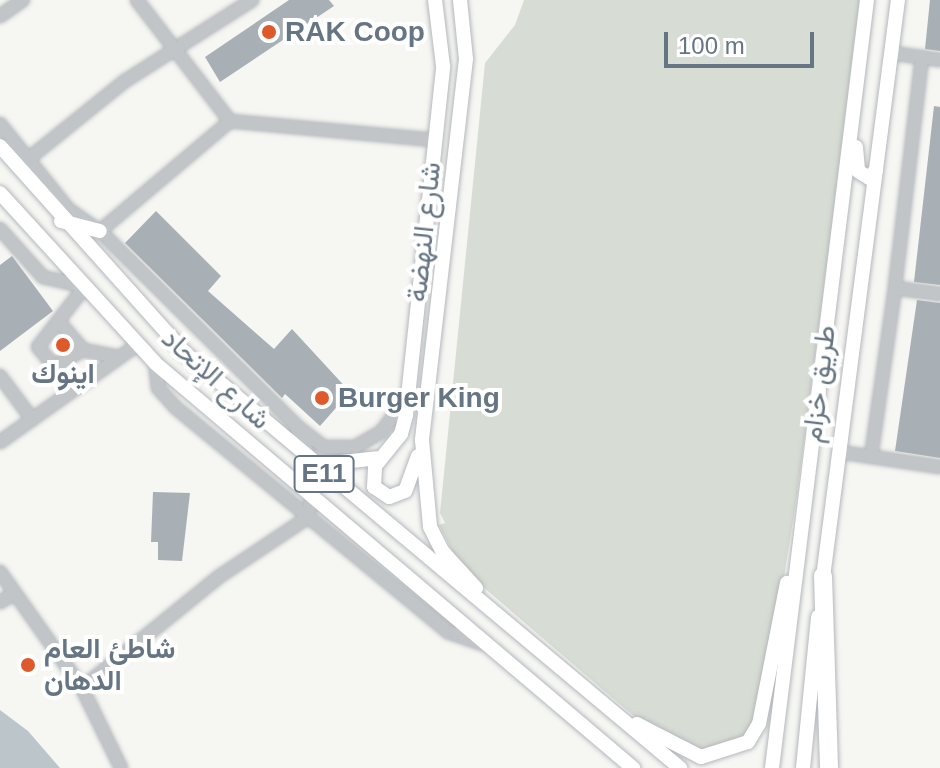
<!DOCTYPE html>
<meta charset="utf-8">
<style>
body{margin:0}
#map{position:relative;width:940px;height:768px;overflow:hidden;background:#f6f6f3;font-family:Helvetica,Vazirmatn,sans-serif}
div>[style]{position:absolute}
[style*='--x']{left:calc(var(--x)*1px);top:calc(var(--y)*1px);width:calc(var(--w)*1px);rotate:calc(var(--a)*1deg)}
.green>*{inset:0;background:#d7ddd4}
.water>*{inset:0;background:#bbc5ca}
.building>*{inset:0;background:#a8b0b5}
.roads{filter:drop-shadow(0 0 2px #b4b8bc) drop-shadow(0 0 2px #b4b8bc)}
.minor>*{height:12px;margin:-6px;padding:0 6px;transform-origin:6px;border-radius:6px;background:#c1c5c8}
.major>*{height:14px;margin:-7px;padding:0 7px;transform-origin:7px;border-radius:7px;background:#fff}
.highway>*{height:18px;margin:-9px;padding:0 9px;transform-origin:9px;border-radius:9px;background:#fff}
.dots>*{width:22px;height:22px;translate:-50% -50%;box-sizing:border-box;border:4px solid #fff;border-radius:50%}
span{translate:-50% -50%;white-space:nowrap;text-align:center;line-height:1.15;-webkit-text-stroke:8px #fff;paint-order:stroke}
.shield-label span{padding:2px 6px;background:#fff;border:2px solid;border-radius:6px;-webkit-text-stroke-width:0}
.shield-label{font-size:26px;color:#667583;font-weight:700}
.poi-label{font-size:28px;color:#667583;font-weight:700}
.left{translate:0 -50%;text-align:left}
.street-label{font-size:28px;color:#667583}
.scale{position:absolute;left:664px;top:32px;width:150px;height:36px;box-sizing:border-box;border:4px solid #667583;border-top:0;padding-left:10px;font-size:24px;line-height:28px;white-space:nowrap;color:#667583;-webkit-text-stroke:6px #fff;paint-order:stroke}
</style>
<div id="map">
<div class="green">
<i style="clip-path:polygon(524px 0,861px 0,796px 502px,762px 715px,745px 746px,728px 756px,710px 758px,675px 748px,629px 712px,462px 569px,439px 525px,445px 523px,440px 513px,485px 63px,515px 25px)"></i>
</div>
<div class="water">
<i style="clip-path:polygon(0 710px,28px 731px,60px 768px,0 768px)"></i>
</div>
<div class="building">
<i style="clip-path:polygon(289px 0,329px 0,334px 6px,220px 82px,205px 57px)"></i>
<i style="clip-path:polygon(930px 0,940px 0,940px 51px,925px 49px)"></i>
<i style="clip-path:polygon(934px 106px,940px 107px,940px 285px,914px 282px)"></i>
<i style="clip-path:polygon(156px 211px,221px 276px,208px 291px,274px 349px,292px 329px,350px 392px,320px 426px,285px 394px,282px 398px,125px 243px)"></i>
<i style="clip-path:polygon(12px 256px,53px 311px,0 351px,0 265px)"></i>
<i style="clip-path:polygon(917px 300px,940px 303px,940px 458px,895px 451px)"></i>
<i style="clip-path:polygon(153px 492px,190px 493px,182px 561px,158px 560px,158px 542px,151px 542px)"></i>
</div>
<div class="roads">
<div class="minor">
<i style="--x:137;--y:0;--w:153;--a:52.5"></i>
<i style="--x:0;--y:16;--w:28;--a:-35"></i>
<i style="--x:891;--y:53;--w:49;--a:8.1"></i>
<i style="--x:922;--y:57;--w:233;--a:96.7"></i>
<i style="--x:895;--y:288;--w:45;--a:7.6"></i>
<i style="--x:0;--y:124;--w:109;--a:51.3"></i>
<i style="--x:68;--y:209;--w:39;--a:35"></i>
<i style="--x:100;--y:231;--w:274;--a:44.7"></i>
<i style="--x:295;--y:424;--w:34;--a:66"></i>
<i style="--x:27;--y:160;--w:126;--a:-38.9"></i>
<i style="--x:125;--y:81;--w:151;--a:-32.5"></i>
<i style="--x:0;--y:229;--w:64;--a:48.1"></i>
<i style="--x:43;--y:277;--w:39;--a:13"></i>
<i style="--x:100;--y:231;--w:170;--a:-40.2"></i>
<i style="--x:230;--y:121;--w:205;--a:5.3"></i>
<i style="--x:83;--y:289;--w:73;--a:127.8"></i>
<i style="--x:38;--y:347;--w:25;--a:50"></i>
<i style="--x:54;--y:366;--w:33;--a:-29"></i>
<i style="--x:83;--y:350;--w:37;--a:11"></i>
<i style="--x:59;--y:322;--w:37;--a:49"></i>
<i style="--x:155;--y:363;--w:25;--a:83"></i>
<i style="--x:158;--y:388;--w:25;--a:48"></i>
<i style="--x:175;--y:407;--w:354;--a:39.5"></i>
<i style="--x:448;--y:632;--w:37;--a:19"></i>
<i style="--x:0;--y:376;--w:54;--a:53.3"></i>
<i style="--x:298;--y:427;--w:33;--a:38"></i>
<i style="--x:324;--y:447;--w:31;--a:0"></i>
<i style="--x:355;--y:447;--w:30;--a:-30"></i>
<i style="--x:381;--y:432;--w:45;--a:-53.1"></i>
<i style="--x:0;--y:442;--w:168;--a:-35.3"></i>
<i style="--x:839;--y:452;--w:102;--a:8.4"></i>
<i style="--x:871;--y:457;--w:171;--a:-81.9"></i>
<i style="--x:0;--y:572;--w:142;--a:54.7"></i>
<i style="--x:82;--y:688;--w:89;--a:64"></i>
<i style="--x:0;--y:602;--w:17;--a:-31"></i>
<i style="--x:82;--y:688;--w:178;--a:-39.1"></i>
<i style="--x:220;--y:576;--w:105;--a:-33.7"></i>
<i style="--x:307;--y:518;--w:17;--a:-77"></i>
</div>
<div class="major">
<i style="--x:460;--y:0;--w:59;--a:84.2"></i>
<i style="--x:466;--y:59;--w:384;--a:96.6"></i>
<i style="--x:422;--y:440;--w:87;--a:84.7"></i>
<i style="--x:430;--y:527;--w:28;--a:63"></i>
<i style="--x:443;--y:552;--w:49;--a:47.5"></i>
<i style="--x:0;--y:146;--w:279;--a:48.2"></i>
<i style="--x:186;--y:354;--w:645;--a:39.96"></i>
<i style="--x:856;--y:147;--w:24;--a:85"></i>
<i style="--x:858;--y:171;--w:13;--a:32"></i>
<i style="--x:869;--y:178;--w:11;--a:-49"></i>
<i style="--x:0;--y:193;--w:230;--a:47.6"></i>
<i style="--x:155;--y:363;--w:627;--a:40.27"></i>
<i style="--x:61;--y:221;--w:40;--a:14.4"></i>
<i style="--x:418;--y:456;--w:37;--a:110"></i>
<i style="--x:405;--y:491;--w:17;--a:159"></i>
<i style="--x:389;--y:497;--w:18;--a:-146"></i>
<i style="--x:374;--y:487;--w:21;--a:-87"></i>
<i style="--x:375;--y:466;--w:41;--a:-50.9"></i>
<i style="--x:401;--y:434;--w:20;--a:-75"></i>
<i style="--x:406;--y:415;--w:351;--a:-83.9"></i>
<i style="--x:443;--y:66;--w:66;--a:-96.9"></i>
<i style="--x:313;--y:465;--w:67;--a:-6"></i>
<i style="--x:822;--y:585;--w:590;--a:-82.6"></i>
<i style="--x:637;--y:724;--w:72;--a:27.3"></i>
<i style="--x:701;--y:757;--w:49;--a:-17.7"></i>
<i style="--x:748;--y:742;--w:21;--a:-59"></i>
<i style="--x:759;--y:724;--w:144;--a:-78.8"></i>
<i style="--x:772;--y:768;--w:774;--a:-82.95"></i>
<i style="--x:803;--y:768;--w:152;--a:-84.3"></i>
</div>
<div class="highway">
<i style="--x:823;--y:576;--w:192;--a:88.2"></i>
</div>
</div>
<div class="dots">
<i style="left:269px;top:32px;background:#de5a2b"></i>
<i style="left:63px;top:345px;background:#de5a2b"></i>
<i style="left:322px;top:398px;background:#de5a2b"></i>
<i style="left:28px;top:665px;background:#de5a2b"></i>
</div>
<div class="shield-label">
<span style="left:324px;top:474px">E11</span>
</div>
<div class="poi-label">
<span class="left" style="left:285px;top:32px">RAK Coop</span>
<span style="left:63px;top:374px">اينوك</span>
<span class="left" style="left:338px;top:398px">Burger King</span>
<span class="left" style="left:44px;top:665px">شاطئ العام<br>الدهان</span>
</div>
<div class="street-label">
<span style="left:424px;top:232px;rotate:-84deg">شارع النهضة</span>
<span style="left:216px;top:379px;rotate:42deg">شارع الإتحاد</span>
<span style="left:819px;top:384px;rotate:-83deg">طريق خزام</span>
</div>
<div class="scale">100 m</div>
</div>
